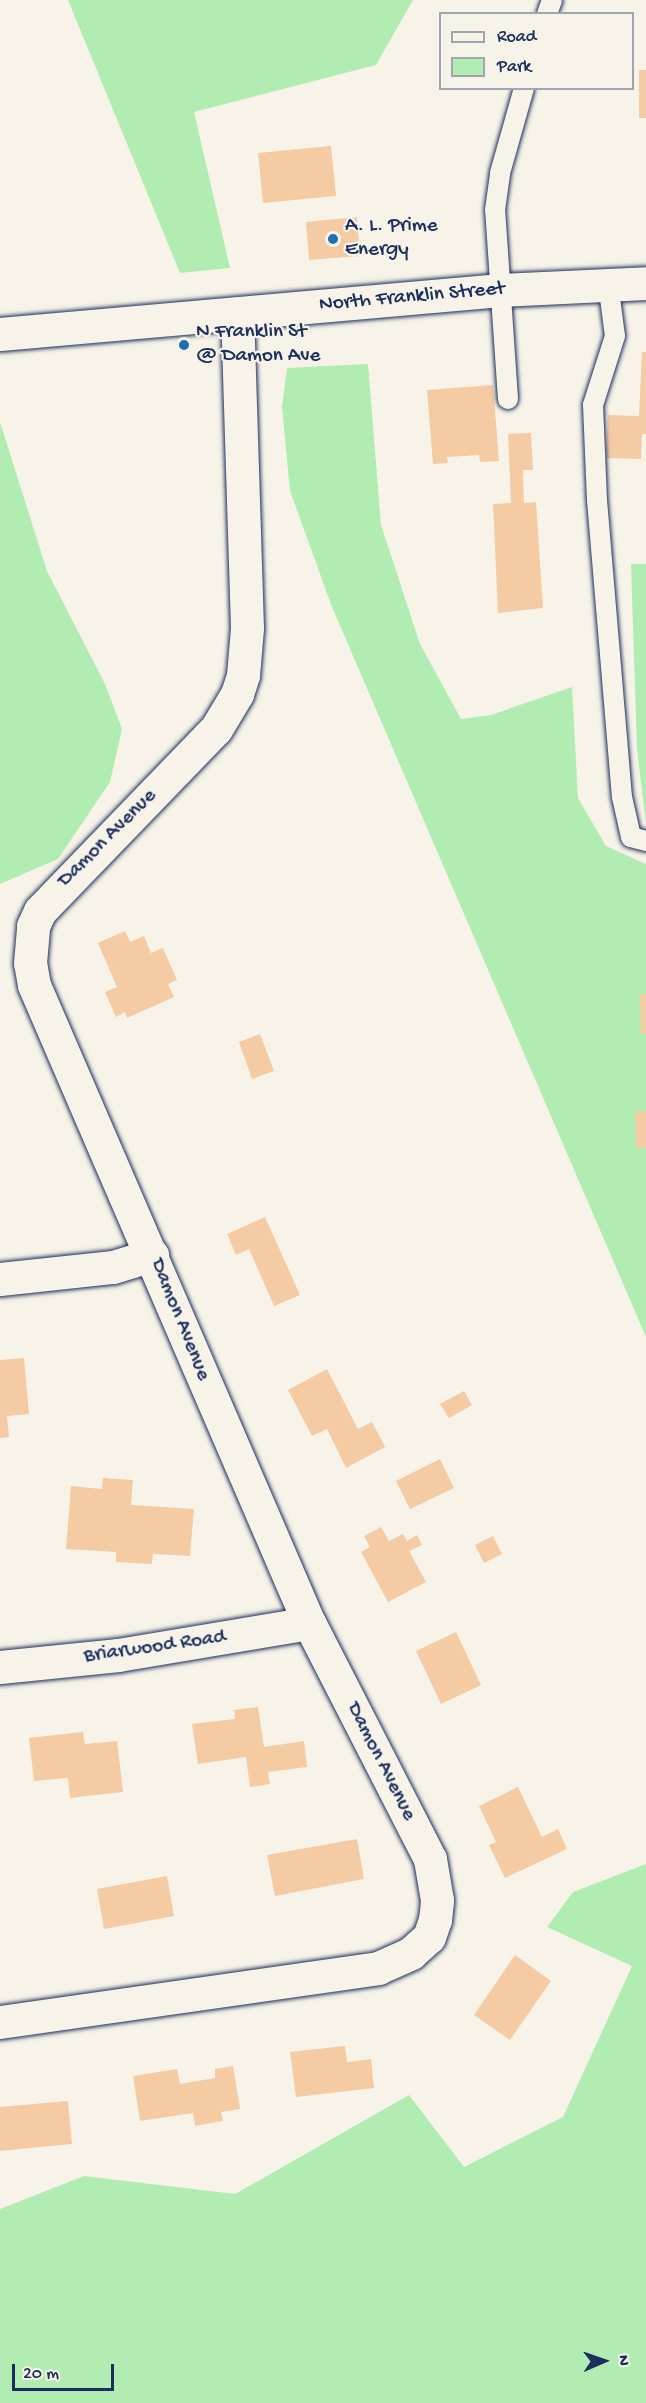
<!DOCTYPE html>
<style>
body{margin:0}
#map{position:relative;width:646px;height:2403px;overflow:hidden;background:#f7f3e8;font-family:"Gochi Hand",sans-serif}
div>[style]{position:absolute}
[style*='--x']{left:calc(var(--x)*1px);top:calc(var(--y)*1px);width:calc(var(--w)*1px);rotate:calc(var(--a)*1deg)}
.green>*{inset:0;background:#b1edb2}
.building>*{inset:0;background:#f5cba4}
.roads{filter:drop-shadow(0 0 2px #1b2f5e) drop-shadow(0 0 2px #1b2f5e)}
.service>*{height:20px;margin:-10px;padding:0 10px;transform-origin:10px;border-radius:10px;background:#f7f3e8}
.minor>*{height:33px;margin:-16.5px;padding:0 16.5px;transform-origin:16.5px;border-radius:16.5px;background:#f7f3e8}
.secondary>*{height:33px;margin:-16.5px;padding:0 16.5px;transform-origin:16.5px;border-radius:16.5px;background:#f7f3e8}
.dots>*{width:16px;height:16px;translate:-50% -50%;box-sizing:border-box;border:3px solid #f7f3e8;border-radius:50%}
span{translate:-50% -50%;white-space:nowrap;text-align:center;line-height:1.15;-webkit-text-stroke:4.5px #f7f3e8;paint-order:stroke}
.poi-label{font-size:21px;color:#1b2f5e}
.left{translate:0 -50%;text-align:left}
.street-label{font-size:21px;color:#1b2f5e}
.legend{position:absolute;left:439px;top:12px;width:195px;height:78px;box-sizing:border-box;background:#f7f3e8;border:2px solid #9fa5b1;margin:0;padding:8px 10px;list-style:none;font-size:18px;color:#1b2f5e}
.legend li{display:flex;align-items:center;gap:12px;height:30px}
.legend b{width:30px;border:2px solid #9fa5b1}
.north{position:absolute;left:574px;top:2331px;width:60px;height:60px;-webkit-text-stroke:4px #f7f3e8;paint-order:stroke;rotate:88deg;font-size:16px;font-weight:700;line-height:24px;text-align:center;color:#1b2f5e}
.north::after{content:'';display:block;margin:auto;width:21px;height:27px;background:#1b2f5e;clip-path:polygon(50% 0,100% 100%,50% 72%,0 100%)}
.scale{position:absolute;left:12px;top:2364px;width:102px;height:27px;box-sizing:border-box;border:3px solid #1b2f5e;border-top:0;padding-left:8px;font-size:18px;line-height:21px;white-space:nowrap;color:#1b2f5e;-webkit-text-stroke:4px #f7f3e8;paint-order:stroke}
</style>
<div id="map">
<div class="green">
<i style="clip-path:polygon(68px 0,413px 0,376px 65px,194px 112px,230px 268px,180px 273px)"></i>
<i style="clip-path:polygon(368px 364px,381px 525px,420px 644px,461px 719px,491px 715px,572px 687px,578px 798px,606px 846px,646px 864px,646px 1337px,332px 607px,290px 491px,282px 407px,287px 368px)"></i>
<i style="clip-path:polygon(0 422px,47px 571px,105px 684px,122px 729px,110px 782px,58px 859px,0 884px)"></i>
<i style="clip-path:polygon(631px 564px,646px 564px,646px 824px,637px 749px)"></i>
<i style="clip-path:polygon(646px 1864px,646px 2403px,0 2403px,0 2209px,84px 2176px,235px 2194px,409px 2095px,464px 2167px,563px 2117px,632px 1966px,547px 1927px,573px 1892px)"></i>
</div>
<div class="building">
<i style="clip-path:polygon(639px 70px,646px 70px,646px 118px,639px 118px)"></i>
<i style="clip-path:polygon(331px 146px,336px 196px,263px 203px,258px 153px)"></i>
<i style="clip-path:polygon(357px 217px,360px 256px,309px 260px,306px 222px)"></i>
<i style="clip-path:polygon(642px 352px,646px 352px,646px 434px,642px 434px,641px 459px,606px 458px,608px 415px,639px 416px)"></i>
<i style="clip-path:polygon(493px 385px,499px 461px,480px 462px,479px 455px,447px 457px,448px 463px,433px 464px,427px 390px)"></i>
<i style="clip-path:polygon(531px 433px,533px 470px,523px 470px,524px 503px,536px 502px,543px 608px,498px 613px,493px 504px,511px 503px,508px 434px)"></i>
<i style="clip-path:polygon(125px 931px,130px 942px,144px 936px,151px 953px,163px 948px,177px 980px,168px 984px,174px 997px,127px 1018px,125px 1012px,116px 1017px,105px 992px,117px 987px,98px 943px)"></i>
<i style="clip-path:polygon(640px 994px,646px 994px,646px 1034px,641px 1034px)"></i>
<i style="clip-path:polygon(260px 1034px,274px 1071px,252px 1079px,239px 1042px)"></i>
<i style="clip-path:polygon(646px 1111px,646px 1148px,636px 1148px,635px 1112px)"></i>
<i style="clip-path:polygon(265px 1217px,300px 1295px,274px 1306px,249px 1249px,236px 1255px,227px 1234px)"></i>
<i style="clip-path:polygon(24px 1358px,29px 1414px,7px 1416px,9px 1437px,0 1438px,0 1360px)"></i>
<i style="clip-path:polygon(327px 1369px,358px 1429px,372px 1422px,385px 1447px,346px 1468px,327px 1429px,312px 1436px,288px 1390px)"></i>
<i style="clip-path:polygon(464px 1391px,472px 1405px,449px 1418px,440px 1404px)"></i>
<i style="clip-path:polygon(440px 1459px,454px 1488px,410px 1509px,396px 1481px)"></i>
<i style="clip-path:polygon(103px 1478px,133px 1480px,131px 1505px,194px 1509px,190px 1556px,153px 1554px,152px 1564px,116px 1562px,116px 1552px,66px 1549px,71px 1486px,102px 1489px)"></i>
<i style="clip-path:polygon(381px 1527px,389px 1541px,403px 1534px,407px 1541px,417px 1535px,422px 1545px,409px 1551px,426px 1582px,388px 1602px,361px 1552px,370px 1547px,364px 1536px)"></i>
<i style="clip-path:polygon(493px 1536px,502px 1554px,484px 1563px,475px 1545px)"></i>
<i style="clip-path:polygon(456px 1632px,481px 1685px,441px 1704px,416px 1651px)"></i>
<i style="clip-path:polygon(258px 1707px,264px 1747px,304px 1741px,307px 1767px,268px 1772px,270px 1784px,250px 1787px,246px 1757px,198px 1764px,192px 1724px,235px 1719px,234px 1710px)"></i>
<i style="clip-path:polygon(83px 1732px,85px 1744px,117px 1741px,123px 1792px,70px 1798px,68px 1778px,34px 1781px,29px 1738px)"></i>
<i style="clip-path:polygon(518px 1787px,542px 1837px,558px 1829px,567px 1849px,505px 1878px,489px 1845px,496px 1842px,479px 1806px)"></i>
<i style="clip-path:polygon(357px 1839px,364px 1879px,275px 1896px,267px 1855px)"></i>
<i style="clip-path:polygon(167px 1876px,174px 1916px,104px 1929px,97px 1889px)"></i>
<i style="clip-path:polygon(515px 1955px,551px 1981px,510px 2040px,474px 2015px)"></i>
<i style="clip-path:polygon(345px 2046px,347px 2062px,371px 2059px,374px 2088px,296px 2097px,290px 2052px)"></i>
<i style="clip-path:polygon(233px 2066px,240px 2109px,221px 2112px,223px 2121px,195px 2126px,193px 2113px,140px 2121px,133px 2076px,177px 2069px,180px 2084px,215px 2078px,215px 2069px)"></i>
<i style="clip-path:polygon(68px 2101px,72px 2144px,0 2151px,0 2107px)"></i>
</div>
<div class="roads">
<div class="service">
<i style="--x:547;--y:14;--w:15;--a:-70"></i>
<i style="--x:608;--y:283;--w:53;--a:82.5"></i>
<i style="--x:615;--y:336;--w:72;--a:107.7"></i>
<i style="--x:593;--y:405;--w:95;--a:87.6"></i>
<i style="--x:597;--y:500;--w:298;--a:85.2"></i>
<i style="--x:622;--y:797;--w:41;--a:77.3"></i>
<i style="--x:631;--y:837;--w:16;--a:15"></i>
<i style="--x:508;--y:399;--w:189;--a:-93.9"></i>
<i style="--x:495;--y:210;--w:37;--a:-82"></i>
<i style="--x:500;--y:173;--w:88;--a:-74.2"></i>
</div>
<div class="minor">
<i style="--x:0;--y:1279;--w:114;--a:-6.1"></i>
<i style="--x:113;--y:1267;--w:41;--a:-17.1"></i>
<i style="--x:0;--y:1667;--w:119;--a:-5.8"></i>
<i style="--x:118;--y:1655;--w:194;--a:-9.5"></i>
<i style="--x:0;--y:2022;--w:382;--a:-8.1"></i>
<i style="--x:378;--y:1968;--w:36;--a:-24"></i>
<i style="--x:411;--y:1953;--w:24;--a:-42"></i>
<i style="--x:429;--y:1937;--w:18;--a:-71"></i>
<i style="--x:435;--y:1920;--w:20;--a:-84"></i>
<i style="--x:437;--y:1900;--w:42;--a:-99.7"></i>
<i style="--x:430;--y:1859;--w:265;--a:-117.1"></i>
<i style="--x:309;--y:1623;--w:695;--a:-113.32"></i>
<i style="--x:34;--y:985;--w:22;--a:-100"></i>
<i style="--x:30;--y:963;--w:37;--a:-85"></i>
<i style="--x:33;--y:926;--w:17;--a:-65"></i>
<i style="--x:40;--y:911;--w:253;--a:-46"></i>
<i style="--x:216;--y:729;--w:41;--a:-59"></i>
<i style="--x:237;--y:694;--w:20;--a:-72"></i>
<i style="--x:243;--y:675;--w:47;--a:-85.1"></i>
<i style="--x:247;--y:628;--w:315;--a:-91.8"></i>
</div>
<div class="secondary">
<i style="--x:0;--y:334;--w:502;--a:-5.03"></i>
<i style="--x:500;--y:290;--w:146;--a:-2.7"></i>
</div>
</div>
<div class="dots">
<i style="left:333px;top:239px;background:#1f6fb2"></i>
<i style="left:184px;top:345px;background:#1f6fb2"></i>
</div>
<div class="poi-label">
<span class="left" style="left:345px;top:239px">A. L. Prime<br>Energy</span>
<span class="left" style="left:196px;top:345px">N Franklin St<br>@ Damon Ave</span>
</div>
<div class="street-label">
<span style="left:412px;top:298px;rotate:-5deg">North Franklin Street</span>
<span style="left:108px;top:839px;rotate:-45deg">Damon Avenue</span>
<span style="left:179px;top:1320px;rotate:68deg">Damon Avenue</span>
<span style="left:155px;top:1648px;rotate:-8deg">Briarwood Road</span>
<span style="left:380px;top:1762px;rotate:63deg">Damon Avenue</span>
</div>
<ul class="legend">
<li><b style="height:8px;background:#f7f3e8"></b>Road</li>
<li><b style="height:16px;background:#b1edb2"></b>Park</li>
</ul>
<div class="north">N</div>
<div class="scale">20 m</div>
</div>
